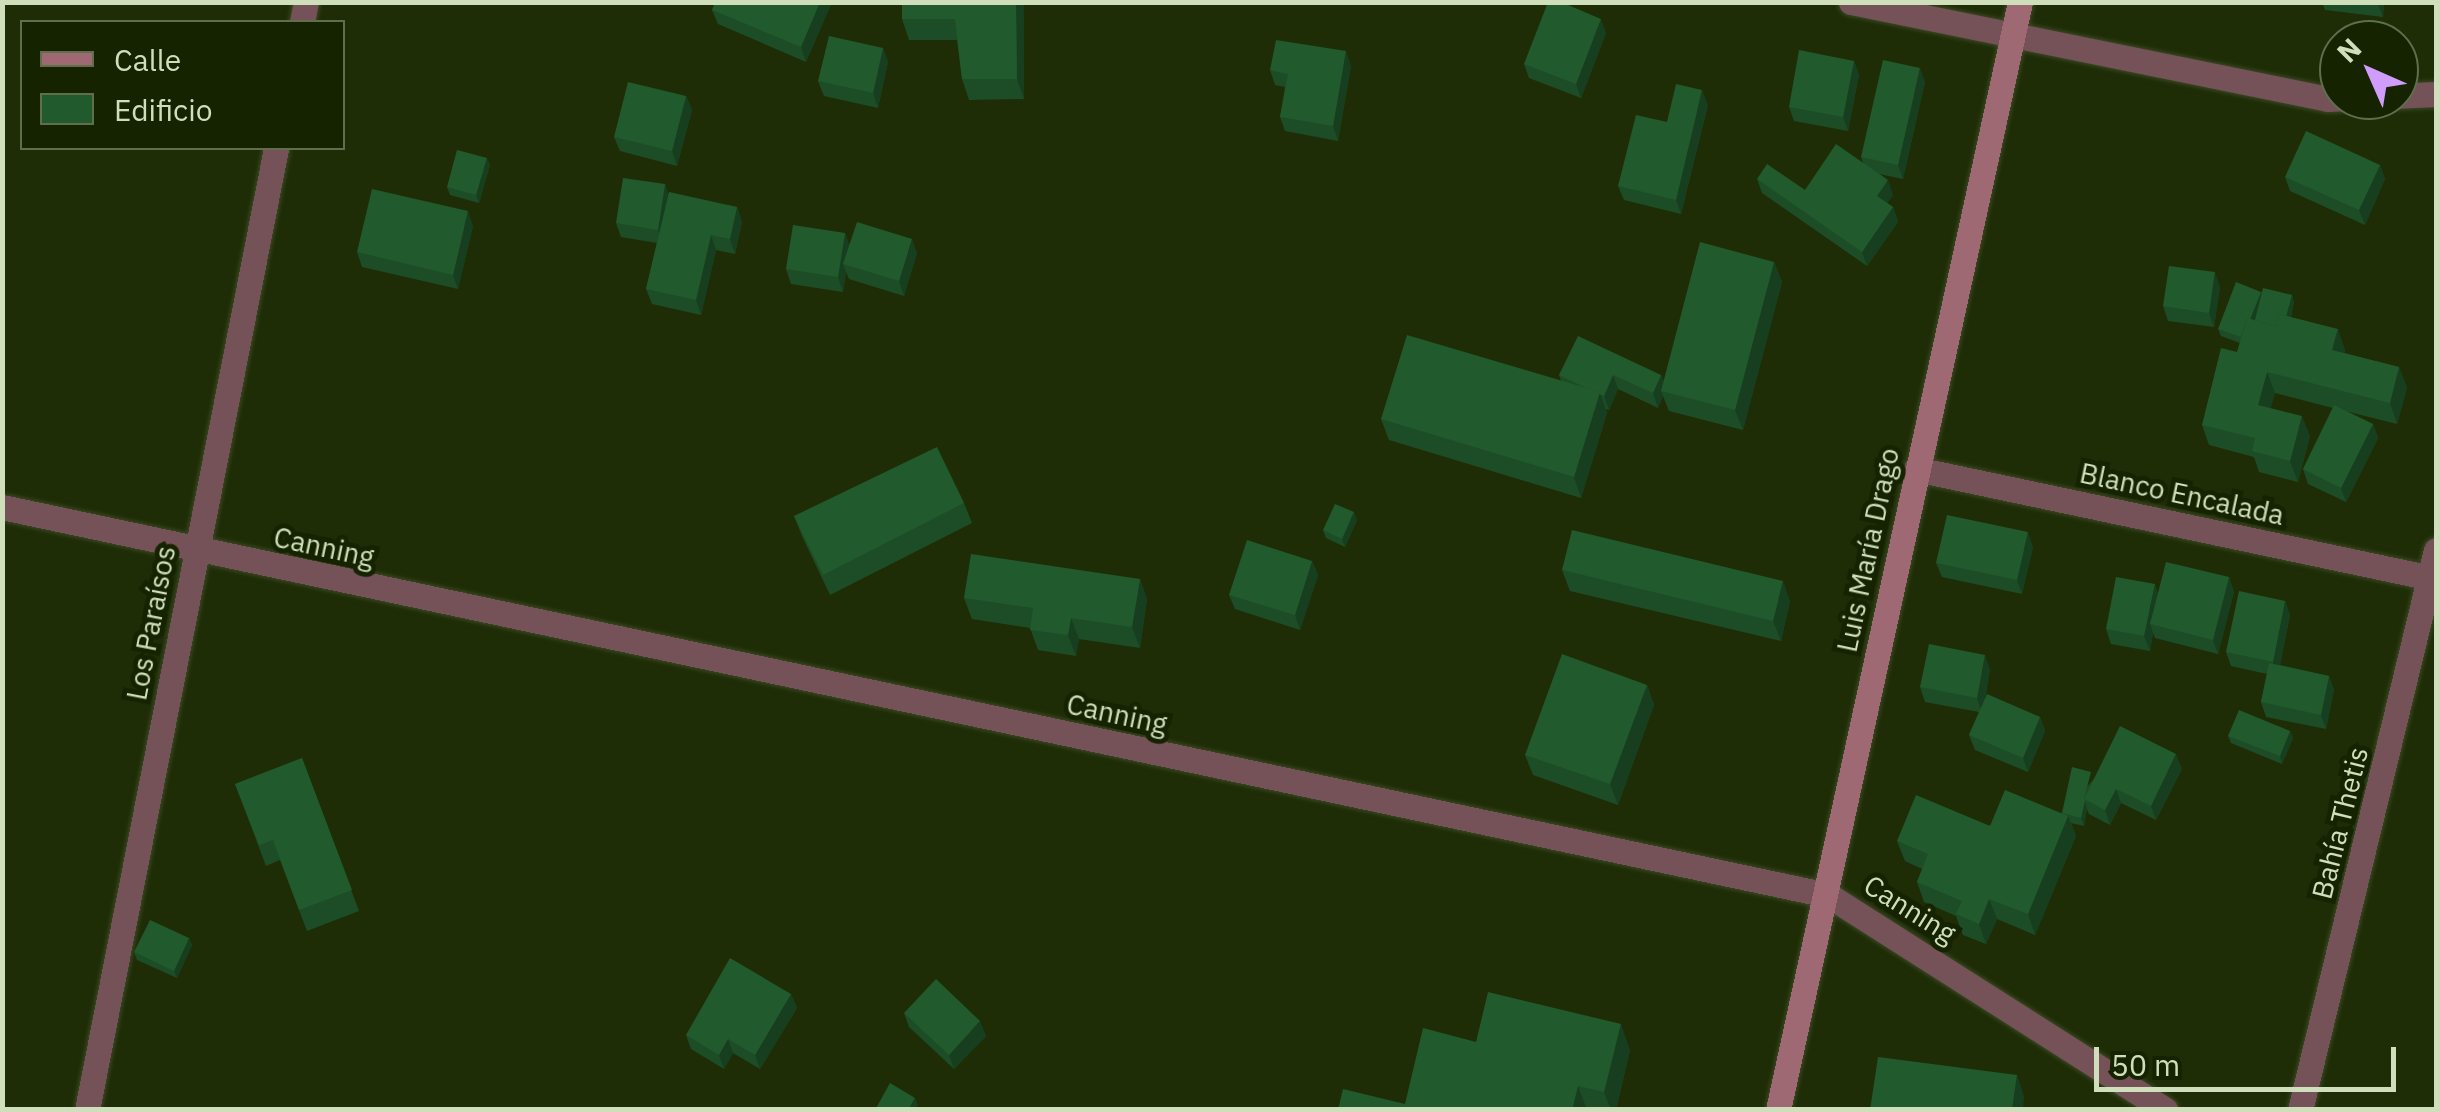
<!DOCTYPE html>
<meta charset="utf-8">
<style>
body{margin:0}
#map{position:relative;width:2439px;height:1112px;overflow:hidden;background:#1f2d07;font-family:"IBM Plex Sans",sans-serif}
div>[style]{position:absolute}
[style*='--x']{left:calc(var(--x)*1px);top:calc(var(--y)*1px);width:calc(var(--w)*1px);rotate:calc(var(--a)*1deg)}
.roads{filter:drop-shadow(0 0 2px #3b4924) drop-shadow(0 0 2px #3b4924)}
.minor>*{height:25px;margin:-12.5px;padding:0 12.5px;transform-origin:12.5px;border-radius:12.5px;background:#745258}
.secondary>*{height:25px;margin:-12.5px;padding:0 12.5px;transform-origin:12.5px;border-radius:12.5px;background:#9f6973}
.wall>*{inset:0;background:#1c4d26}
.shaded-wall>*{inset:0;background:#173f1f}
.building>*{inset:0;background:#215a2c}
span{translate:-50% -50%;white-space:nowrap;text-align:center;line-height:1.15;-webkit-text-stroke:10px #162300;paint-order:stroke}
.street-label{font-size:28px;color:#cfdfbb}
.frame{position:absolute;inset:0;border:5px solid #cfdfbb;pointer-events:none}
.legend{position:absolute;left:20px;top:20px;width:325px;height:130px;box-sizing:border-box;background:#162300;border:2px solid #606e4b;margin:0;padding:12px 18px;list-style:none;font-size:30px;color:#cfdfbb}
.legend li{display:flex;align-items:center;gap:20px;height:50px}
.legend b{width:50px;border:2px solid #606e4b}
.north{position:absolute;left:2319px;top:20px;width:100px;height:100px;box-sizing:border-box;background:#162300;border:2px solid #606e4b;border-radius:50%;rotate:315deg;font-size:28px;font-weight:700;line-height:40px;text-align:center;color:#cfdfbb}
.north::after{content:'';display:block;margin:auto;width:35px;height:45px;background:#d09dfe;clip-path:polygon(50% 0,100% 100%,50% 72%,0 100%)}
.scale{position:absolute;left:2094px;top:1047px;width:302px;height:45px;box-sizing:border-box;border:5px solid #cfdfbb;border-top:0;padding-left:12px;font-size:30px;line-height:35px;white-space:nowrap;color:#cfdfbb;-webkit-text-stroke:8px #162300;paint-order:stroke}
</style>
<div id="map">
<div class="roads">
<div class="minor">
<i style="--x:1851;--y:2;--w:487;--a:11.5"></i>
<i style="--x:2328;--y:99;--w:108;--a:-2.7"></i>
<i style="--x:302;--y:22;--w:20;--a:-79"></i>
<i style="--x:1916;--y:469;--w:532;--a:11.94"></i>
<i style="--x:2;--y:507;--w:1867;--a:12"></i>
<i style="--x:1828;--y:895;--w:400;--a:32.5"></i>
<i style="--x:87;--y:1110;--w:980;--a:-78.88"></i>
<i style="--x:2300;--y:1110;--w:576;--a:-76.35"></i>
</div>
<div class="secondary">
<i style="--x:1778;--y:1110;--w:1134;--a:-77.68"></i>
</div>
</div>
<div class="wall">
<i style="clip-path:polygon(832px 2px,806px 62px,718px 24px,712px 10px)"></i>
<i style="clip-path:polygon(1024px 2px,1024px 99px,969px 100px,962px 79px,957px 40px,909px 40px,902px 19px)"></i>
<i style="clip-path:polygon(2322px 2px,2384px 2px,2383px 17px,2325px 10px)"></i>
<i style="clip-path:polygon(1606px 33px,1581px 98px,1529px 78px,1524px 64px)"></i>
<i style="clip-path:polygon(883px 48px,888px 62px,878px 108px,824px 96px,818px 81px)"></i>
<i style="clip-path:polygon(1854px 61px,1859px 75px,1848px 131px,1794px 121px,1789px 107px)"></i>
<i style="clip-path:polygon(1351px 66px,1338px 141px,1285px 131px,1280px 117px,1285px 87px,1275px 85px,1270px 70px)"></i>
<i style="clip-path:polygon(1925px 82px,1903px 179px,1879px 174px,1893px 195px,1887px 203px,1893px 207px,1898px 222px,1867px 266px,1762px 193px,1757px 179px,1805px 190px,1863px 163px,1861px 157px)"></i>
<i style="clip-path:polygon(686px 96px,692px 110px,677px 166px,620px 151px,614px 137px)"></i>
<i style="clip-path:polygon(1708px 105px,1681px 214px,1624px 200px,1618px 186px,1667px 122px)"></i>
<i style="clip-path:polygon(490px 165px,479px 203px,450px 195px,447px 187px)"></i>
<i style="clip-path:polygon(2380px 165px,2385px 179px,2365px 225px,2290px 191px,2285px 177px)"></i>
<i style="clip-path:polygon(665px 184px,668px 194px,737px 207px,742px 222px,735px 254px,716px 250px,701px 315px,652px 304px,646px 289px,657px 243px,621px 237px,616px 223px)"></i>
<i style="clip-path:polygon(473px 226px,458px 289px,362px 267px,357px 252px)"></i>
<i style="clip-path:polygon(845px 233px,849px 245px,917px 253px,904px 296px,849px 279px,846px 272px,843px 292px,791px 284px,786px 269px)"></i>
<i style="clip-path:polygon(1774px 262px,1782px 282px,1743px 430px,1669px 411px,1663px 396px,1658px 408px,1618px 389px,1609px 410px,1606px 409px,1607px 413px,1581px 498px,1389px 440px,1381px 419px,1561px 381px,1559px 375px,1661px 375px,1664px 382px)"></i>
<i style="clip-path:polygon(2220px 287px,2214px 327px,2168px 321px,2163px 306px)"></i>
<i style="clip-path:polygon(2261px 292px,2292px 295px,2294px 302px,2291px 317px,2345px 350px,2344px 353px,2399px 367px,2407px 388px,2397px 424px,2345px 411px,2373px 424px,2378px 438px,2346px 502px,2308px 484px,2303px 469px,2333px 408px,2275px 393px,2270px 408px,2310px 436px,2298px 482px,2259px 472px,2254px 457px,2209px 445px,2202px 425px,2237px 352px,2240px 343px,2221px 336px,2218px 329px)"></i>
<i style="clip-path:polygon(964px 503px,972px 523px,830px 595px,802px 536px,794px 516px)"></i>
<i style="clip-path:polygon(1357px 520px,1345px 547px,1326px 538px,1323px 530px)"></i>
<i style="clip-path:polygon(2033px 547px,2022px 594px,1942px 577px,1936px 563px)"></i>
<i style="clip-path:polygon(1312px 561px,1318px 575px,1300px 630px,1235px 609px,1229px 595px)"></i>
<i style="clip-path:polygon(1562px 570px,1790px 601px,1781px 641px,1570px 591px)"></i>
<i style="clip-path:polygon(2229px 577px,2234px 592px,2218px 654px,2155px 638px,2153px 633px,2150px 651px,2111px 644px,2106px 629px)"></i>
<i style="clip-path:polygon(1140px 579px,1147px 599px,1140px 648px,1079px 639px,1076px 656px,1038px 650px,1030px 628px,972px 619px,964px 598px)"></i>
<i style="clip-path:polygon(2285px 601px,2290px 615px,2280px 665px,2329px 676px,2334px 690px,2326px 729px,2266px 717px,2261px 702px,2267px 674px,2231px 666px,2226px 652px)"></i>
<i style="clip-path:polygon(1990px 669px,1985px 699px,2040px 717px,2045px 731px,2028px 772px,1975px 750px,1969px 735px,1979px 712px,1925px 702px,1920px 687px)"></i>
<i style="clip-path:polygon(1647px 685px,1654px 705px,1618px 805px,1533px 775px,1525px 755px)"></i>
<i style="clip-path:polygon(2290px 731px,2293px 738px,2282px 764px,2231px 743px,2228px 736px)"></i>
<i style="clip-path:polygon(302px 758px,359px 911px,307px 931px,280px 860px,266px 866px,235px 784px)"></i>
<i style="clip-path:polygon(2182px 769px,2156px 820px,2121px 803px,2110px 825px,2089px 814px,2087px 809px,2084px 826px,2071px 823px,2076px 836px,2035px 935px,1997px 919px,1986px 944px,1963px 935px,1956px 916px,1924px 902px,1917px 882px,1922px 869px,1905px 861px,1897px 841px,2062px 813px,2094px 779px)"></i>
<i style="clip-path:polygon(189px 938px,192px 945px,177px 978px,137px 960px,134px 952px)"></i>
<i style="clip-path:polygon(791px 994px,797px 1008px,760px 1069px,733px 1053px,724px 1069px,691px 1049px,686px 1035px)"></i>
<i style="clip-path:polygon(904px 1013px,986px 1036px,954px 1069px,909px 1027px)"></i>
<i style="clip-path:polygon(1476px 1042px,1630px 1050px,1616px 1110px,1338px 1110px,1405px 1104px)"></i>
</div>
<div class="shaded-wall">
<i style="clip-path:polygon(820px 2px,832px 2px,806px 62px,801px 47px)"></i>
<i style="clip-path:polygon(1016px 2px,1024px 2px,1024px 99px,1017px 79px)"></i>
<i style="clip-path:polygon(2377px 2px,2384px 2px,2383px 17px)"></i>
<i style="clip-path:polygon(1601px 19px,1606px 33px,1581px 98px,1576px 84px)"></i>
<i style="clip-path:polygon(883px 48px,888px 62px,878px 108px,873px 93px)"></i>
<i style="clip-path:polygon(1346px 51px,1351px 66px,1338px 141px,1333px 126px)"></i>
<i style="clip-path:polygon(1854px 61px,1859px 75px,1848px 131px,1843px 117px)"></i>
<i style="clip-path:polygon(1920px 68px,1925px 82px,1903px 179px,1898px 165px)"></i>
<i style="clip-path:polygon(1702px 90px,1708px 105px,1681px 214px,1676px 200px)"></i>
<i style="clip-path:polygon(686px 96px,692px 110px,677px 166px,672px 151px)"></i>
<i style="clip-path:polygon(487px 158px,490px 165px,479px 203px,476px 195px)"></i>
<i style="clip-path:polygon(2380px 165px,2385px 179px,2365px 225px,2359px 210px)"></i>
<i style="clip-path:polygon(1888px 180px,1893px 195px,1882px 210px,1877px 196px)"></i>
<i style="clip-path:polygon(665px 184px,670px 199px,663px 244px,658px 230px)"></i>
<i style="clip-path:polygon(737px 207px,742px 222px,735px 254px,730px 239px)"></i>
<i style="clip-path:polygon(1893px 207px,1898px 222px,1867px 266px,1862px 252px)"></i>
<i style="clip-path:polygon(468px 211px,473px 226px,458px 289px,453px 275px)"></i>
<i style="clip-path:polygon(845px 233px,850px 247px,843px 264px,846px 272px,843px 292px,838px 277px)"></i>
<i style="clip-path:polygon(711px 235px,716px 250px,701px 315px,696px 300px)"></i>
<i style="clip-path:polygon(912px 239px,917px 253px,904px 296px,899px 281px)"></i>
<i style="clip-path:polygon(1774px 262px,1782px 282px,1743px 430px,1735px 410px)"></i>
<i style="clip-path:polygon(2215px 272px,2220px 287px,2214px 327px,2209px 313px)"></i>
<i style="clip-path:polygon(2261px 292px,2264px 299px,2246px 345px,2243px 338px)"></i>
<i style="clip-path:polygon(2292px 295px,2294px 302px,2284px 344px,2281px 336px)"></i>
<i style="clip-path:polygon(2338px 329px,2345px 350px,2339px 371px,2332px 350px)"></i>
<i style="clip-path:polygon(2399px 367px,2407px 388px,2397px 424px,2390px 403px)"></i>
<i style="clip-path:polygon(2267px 372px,2275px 393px,2266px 425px,2258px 405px)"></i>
<i style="clip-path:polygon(1613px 375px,1618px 389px,1609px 410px,1604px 396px)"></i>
<i style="clip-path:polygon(1661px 375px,1666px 389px,1661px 391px,1663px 396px,1658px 408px,1653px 393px)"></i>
<i style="clip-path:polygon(1600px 392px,1607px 413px,1581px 498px,1574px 477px)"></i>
<i style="clip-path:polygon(2302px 416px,2310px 436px,2298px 482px,2290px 461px)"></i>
<i style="clip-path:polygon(2373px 424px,2378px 438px,2346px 502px,2341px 488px)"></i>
<i style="clip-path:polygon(1354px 512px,1357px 520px,1345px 547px,1342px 539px)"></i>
<i style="clip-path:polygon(2028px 532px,2033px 547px,2022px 594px,2017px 580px)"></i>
<i style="clip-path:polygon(1312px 561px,1318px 575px,1300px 630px,1295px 615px)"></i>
<i style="clip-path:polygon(2229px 577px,2234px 592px,2218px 654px,2213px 640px)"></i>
<i style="clip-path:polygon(1140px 579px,1147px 599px,1140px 648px,1132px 627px)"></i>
<i style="clip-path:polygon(1783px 581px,1790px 601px,1781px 641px,1773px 621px)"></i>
<i style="clip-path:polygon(2155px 584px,2160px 598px,2150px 624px,2153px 633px,2150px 651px,2144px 636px)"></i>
<i style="clip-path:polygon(2285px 601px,2290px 615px,2278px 676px,2273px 662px)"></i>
<i style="clip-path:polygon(1071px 618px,1079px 639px,1076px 656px,1068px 635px)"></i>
<i style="clip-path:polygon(1985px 655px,1990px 669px,1982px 713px,1977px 698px)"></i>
<i style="clip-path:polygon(2329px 676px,2334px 690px,2326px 729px,2321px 715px)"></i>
<i style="clip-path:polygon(1647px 685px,1654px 705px,1618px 805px,1610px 784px)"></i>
<i style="clip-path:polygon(2040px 717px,2045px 731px,2028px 772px,2023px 758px)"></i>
<i style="clip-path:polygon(2290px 731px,2293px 738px,2282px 764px,2280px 756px)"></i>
<i style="clip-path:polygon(2176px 754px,2182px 769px,2156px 820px,2151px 806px)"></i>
<i style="clip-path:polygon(2116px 789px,2121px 803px,2110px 825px,2105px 810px)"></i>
<i style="clip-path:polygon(2085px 802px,2087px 809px,2084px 826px,2081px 818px)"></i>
<i style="clip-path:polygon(2068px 816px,2076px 836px,2035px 935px,2028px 914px)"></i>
<i style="clip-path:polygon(1989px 899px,1997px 919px,1986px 944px,1979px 924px)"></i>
<i style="clip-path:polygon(189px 938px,192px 945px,177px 978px,174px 971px)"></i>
<i style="clip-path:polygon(791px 994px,797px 1008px,760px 1069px,755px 1055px)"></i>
<i style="clip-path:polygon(980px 1021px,986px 1036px,954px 1069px,949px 1055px)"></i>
<i style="clip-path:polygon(1621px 1024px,1630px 1050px,1616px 1110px,1611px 1110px,1604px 1092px)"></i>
<i style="clip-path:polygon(728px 1039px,733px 1053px,724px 1069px,719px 1055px)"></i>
<i style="clip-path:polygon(2017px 1075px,2024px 1096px,2023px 1110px,2012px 1110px)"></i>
<i style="clip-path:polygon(1578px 1086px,1587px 1110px,1572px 1110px)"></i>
<i style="clip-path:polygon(915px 1098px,918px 1105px,915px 1110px,908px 1110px)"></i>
</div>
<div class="building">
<i style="clip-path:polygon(715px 2px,820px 2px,801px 47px,712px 10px)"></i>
<i style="clip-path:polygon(902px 2px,1016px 2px,1017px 79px,962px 79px,955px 19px,902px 19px)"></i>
<i style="clip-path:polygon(1548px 2px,1561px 2px,1601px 19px,1576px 84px,1524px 64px)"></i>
<i style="clip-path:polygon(829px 36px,883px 48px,873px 93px,818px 81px)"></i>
<i style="clip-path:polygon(1276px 40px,1346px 51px,1333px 126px,1280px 117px,1288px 74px,1270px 70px)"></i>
<i style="clip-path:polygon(1799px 50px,1854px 61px,1843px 117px,1789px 107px)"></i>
<i style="clip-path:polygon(1883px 60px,1920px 68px,1898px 165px,1861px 157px)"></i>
<i style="clip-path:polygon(628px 82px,686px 96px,672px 151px,614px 137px)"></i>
<i style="clip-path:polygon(1676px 84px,1702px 90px,1676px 200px,1618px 186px,1636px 115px,1667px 122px)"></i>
<i style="clip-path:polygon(2306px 131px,2380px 165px,2359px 210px,2285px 177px)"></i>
<i style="clip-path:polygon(1836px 144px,1888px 180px,1877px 196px,1893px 207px,1862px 252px,1757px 179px,1767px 164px,1805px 190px)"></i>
<i style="clip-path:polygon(457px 150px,487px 158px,476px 195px,447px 187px)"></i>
<i style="clip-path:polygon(623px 178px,665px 184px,658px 230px,616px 223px)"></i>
<i style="clip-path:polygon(372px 189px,468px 211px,453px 275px,357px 252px)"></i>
<i style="clip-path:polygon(669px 192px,737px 207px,730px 239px,711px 235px,696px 300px,646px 289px)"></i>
<i style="clip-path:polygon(857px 222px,912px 239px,899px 281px,843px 264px)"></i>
<i style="clip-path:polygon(793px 225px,845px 233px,838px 277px,786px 269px)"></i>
<i style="clip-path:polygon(1700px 242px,1774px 262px,1735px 410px,1661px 391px)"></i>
<i style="clip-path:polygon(2169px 266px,2215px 272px,2209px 313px,2163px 306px)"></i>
<i style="clip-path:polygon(2236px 282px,2261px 292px,2250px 319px,2247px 318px,2241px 337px,2218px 329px)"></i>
<i style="clip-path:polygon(2263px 288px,2292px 295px,2286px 316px,2279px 314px,2276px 326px,2255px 320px)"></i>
<i style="clip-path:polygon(2279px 314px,2338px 329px,2332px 350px,2399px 367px,2390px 403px,2267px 372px,2258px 405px,2302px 416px,2290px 461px,2252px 451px,2255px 438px,2202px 425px,2221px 348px,2237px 352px,2247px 318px,2276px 326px)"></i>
<i style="clip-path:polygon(1407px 335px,1600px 392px,1574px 477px,1381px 419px)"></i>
<i style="clip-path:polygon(1578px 336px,1661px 375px,1653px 393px,1613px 375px,1604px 396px,1599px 394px,1600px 392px,1588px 389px,1559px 375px)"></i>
<i style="clip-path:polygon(2334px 405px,2373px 424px,2341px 488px,2303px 469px)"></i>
<i style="clip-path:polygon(937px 447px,964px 503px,823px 575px,794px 516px)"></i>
<i style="clip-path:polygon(1335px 504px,1354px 512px,1342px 539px,1323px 530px)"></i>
<i style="clip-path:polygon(1947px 515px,2028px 532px,2017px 580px,1936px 563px)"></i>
<i style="clip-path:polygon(1572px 530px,1783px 581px,1773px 621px,1562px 570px)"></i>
<i style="clip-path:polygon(1247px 540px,1312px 561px,1295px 615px,1229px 595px)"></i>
<i style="clip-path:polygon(971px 554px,1140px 579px,1132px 627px,1071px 618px,1068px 635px,1030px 630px,1033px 608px,964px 598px)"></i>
<i style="clip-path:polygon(2166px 562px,2229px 577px,2213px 640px,2150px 624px)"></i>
<i style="clip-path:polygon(2116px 577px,2155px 584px,2144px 636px,2106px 629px)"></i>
<i style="clip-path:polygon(2239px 591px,2285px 601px,2273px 662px,2226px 652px)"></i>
<i style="clip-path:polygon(1929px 644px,1985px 655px,1977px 698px,1920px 687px)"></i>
<i style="clip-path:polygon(1562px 654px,1647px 685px,1610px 784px,1525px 755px)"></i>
<i style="clip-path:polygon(2269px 663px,2329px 676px,2321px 715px,2261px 702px)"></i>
<i style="clip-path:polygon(1987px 694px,2040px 717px,2023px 758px,1969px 735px)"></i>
<i style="clip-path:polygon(2239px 710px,2290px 731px,2280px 756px,2228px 736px)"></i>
<i style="clip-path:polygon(2120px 726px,2176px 754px,2151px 806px,2116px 789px,2105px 810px,2084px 799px)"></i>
<i style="clip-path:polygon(302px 758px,352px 890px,299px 910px,273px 840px,259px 845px,235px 784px)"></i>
<i style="clip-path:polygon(2072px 767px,2091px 772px,2084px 799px,2085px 800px,2081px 818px,2062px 813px)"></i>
<i style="clip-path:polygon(2005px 790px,2068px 816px,2028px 914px,1989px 899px,1979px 924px,1956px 914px,1962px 901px,1917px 882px,1928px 854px,1897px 841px,1916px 795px,1990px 826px)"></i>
<i style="clip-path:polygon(150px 920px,189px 938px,174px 971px,134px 952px)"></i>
<i style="clip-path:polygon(730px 958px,791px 994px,755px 1055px,728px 1039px,719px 1055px,686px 1035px)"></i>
<i style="clip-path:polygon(936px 979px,980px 1021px,949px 1055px,904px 1013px)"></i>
<i style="clip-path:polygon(1488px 992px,1621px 1024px,1604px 1092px,1578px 1086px,1572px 1110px,1338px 1110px,1343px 1089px,1405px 1104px,1423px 1028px,1476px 1042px)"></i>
<i style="clip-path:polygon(1878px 1057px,2017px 1075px,2012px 1110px,1870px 1110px)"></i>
<i style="clip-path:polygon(890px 1083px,915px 1098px,908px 1110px,875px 1110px)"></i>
</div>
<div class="street-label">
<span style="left:2182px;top:494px;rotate:12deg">Blanco Encalada</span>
<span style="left:324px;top:547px;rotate:12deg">Canning</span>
<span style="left:1868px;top:550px;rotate:-78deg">Luis María Drago</span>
<span style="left:151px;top:623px;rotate:-79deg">Los Paraísos</span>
<span style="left:1117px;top:714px;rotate:12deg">Canning</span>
<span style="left:2340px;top:823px;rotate:-76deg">Bahía Thetis</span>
<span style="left:1910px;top:909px;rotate:32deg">Canning</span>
</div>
<div class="frame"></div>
<ul class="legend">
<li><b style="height:12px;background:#9f6973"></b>Calle</li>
<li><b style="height:28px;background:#215a2c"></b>Edificio</li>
</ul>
<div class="north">N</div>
<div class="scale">50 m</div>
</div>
